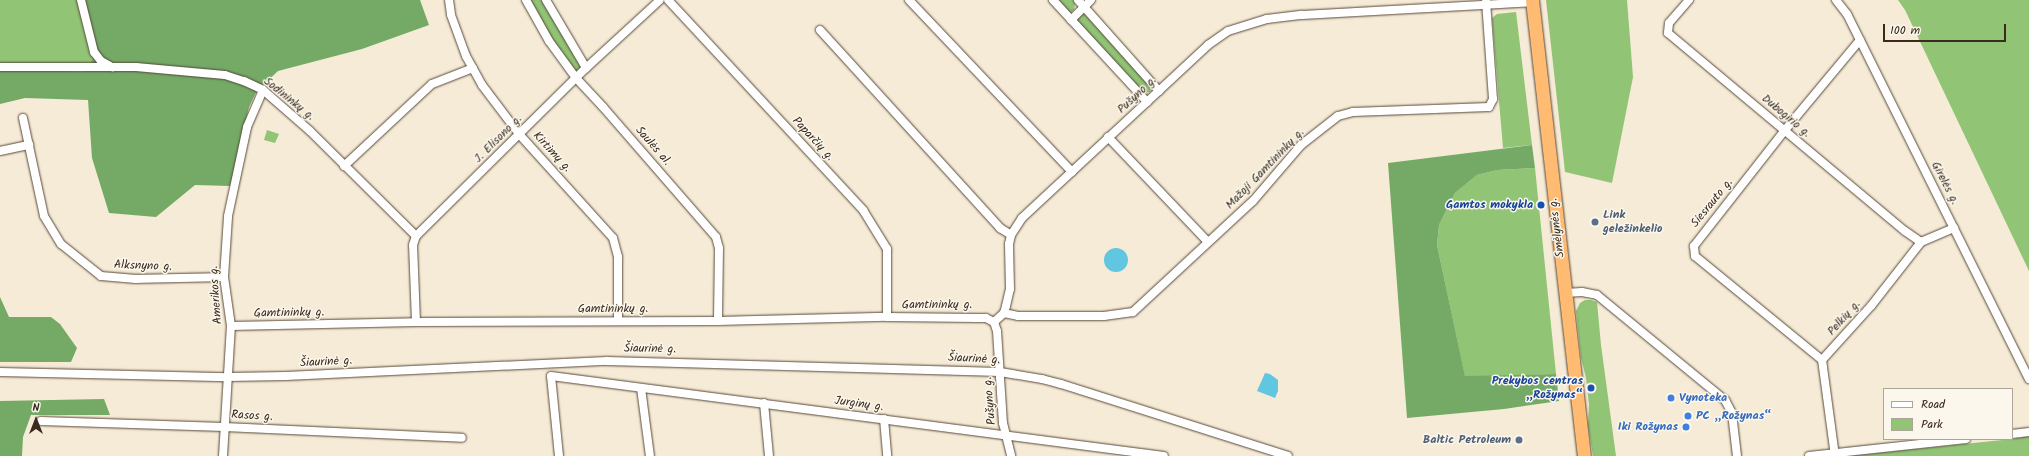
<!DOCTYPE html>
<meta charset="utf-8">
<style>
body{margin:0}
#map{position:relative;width:2029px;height:456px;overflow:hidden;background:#f6ebd6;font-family:Kalam,sans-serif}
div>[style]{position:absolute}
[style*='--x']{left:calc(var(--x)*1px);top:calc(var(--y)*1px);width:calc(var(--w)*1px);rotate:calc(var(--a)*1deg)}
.green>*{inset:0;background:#91c475}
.forest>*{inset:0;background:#74aa66}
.water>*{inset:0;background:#61c6df}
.round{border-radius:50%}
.roads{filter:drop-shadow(0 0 1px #57473a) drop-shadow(0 0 1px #57473a)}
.minor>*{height:8px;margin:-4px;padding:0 4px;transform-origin:4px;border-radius:4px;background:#fff}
.trunk>*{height:13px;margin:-6.5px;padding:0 6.5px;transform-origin:6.5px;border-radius:6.5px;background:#ffbb71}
.dots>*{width:11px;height:11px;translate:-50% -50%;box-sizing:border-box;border:2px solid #fbf7ec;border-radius:50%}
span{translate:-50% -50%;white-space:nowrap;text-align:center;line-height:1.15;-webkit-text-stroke:3px #fbf7ec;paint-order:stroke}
.street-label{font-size:12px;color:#3b2a1e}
.transit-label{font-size:12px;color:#164399;font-weight:700}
.right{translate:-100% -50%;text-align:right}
.service-label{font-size:12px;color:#4e5e75;font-weight:700}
.left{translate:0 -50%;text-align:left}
.shop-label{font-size:12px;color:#366cbe;font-weight:700}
.legend{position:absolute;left:1883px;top:388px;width:130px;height:52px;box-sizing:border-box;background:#fbf7ec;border:1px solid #aea59a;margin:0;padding:5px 7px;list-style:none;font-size:12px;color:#3b2a1e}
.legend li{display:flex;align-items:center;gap:8px;height:20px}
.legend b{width:20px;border:1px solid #aea59a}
.north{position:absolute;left:16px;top:400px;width:40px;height:40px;-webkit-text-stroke:3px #fbf7ec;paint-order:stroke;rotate:0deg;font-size:11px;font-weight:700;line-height:16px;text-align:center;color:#3b2a1e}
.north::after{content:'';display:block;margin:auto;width:14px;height:18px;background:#3b2a1e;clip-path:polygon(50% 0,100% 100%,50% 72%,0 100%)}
.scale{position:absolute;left:1883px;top:24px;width:123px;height:18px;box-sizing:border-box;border:2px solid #3b2a1e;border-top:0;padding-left:5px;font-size:12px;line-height:14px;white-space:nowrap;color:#3b2a1e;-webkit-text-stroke:3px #fbf7ec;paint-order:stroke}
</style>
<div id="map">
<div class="green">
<i style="clip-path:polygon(0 0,85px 0,97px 52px,85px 73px,0 69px)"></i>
<i style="clip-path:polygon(529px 0,543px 0,582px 68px,577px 73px,551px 40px)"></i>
<i style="clip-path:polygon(1055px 0,1073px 0,1075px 4px,1074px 10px,1069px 13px)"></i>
<i style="clip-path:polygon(1546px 0,1627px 0,1633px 77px,1612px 183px,1565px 172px)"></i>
<i style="clip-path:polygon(1898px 0,2029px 0,2029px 271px,1905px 10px)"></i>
<i style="clip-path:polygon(1516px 12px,1532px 145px,1503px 148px,1492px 18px,1497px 14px)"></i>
<i style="clip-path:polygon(1083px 14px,1086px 15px,1151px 87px,1150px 92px,1143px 93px,1077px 25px,1077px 18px)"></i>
<i style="clip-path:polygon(267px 130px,279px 134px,275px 143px,264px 140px)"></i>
<i style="clip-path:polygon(1535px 168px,1556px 374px,1465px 377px,1437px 245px,1439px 225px,1455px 193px,1477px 175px,1497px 170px)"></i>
<i style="clip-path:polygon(1585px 300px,1591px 300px,1597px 302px,1601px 345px,1616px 456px,1593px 456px,1588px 425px,1589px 405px,1586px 378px,1581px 358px,1576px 311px,1580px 303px)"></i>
<i style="clip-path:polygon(2029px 436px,2029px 456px,1848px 456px,2012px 439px)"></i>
</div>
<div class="forest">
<i style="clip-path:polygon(85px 0,420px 0,429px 25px,362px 49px,278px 71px,256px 92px,249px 107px,230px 186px,195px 185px,156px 217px,109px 213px,92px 158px,88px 100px,25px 98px,0 104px,0 69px,85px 72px,97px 52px)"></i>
<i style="clip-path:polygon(1532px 145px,1535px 168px,1497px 170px,1477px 175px,1455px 193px,1439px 225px,1437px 245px,1465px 376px,1556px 374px,1559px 401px,1504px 409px,1407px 418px,1388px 163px)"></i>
<i style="clip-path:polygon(0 297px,9px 317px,51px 317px,60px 324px,77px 348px,71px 362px,0 362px)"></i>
<i style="clip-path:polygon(104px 399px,110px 415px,31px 415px,23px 437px,22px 456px,0 456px,0 401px)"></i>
</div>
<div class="water">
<i class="round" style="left:1104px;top:248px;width:24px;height:24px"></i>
<i style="clip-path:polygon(1265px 373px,1270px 374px,1278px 380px,1278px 391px,1275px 398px,1257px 391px)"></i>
</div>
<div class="roads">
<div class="minor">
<i style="--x:81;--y:0;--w:54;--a:76"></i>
<i style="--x:94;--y:52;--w:11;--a:52"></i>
<i style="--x:101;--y:61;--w:13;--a:29"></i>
<i style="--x:449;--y:0;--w:15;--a:82"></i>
<i style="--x:451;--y:15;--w:44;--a:69.9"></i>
<i style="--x:466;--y:56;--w:33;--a:61"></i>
<i style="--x:482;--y:85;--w:61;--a:52.9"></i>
<i style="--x:519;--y:134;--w:140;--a:47.9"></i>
<i style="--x:613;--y:238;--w:20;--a:75"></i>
<i style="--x:618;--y:257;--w:64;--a:90"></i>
<i style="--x:526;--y:0;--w:47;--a:60.7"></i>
<i style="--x:549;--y:41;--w:46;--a:53.9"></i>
<i style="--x:576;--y:78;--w:40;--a:47"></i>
<i style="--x:603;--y:107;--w:172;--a:49"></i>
<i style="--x:716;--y:237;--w:11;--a:75"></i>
<i style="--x:719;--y:248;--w:73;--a:90.8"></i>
<i style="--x:546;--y:0;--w:79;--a:59.5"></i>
<i style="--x:668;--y:0;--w:287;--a:47.1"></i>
<i style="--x:863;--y:210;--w:46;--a:58.4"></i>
<i style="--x:887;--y:249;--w:68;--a:90"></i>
<i style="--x:909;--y:0;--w:237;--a:46.5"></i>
<i style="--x:1053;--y:0;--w:139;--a:47.3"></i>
<i style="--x:1078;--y:0;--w:122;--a:48.3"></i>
<i style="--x:1689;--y:0;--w:30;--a:131"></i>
<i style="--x:1669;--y:23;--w:10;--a:96"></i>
<i style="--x:1668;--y:33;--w:309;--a:39.9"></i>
<i style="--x:1905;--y:231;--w:19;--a:35"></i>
<i style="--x:1836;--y:0;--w:18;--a:52"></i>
<i style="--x:1847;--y:14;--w:408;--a:63.5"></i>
<i style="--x:1071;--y:20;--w:28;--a:-45"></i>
<i style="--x:820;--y:30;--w:268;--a:47.7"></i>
<i style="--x:1000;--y:228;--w:13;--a:32"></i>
<i style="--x:0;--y:67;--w:136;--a:0"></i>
<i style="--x:136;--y:67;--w:89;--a:5.1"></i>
<i style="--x:225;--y:75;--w:20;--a:18"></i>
<i style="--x:244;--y:81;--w:21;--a:25"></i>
<i style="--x:263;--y:90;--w:62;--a:41.1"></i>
<i style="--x:310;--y:131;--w:149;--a:44.7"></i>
<i style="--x:23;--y:118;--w:100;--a:77.9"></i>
<i style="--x:44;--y:216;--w:33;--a:59"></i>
<i style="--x:61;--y:244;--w:51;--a:38.7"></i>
<i style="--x:101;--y:276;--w:35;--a:5"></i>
<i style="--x:136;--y:279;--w:88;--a:-1.3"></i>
<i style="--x:1108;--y:137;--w:145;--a:46.4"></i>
<i style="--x:0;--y:151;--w:30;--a:-12"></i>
<i style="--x:344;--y:166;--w:120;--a:-43"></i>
<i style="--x:432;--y:84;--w:44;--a:-21.3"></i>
<i style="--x:1565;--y:293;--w:17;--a:-3"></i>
<i style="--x:1582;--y:292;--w:15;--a:11"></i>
<i style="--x:1597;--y:295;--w:166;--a:39.4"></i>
<i style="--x:1725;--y:400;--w:15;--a:62"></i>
<i style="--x:1732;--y:413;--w:43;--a:83.4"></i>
<i style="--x:1004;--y:313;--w:14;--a:12"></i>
<i style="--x:1018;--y:316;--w:86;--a:0"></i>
<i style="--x:1104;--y:316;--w:29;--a:-8"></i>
<i style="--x:1133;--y:312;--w:163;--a:-42.8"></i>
<i style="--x:1253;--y:201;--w:74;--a:-49.4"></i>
<i style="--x:1301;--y:145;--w:47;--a:-38.1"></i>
<i style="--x:1338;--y:116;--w:16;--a:-15"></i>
<i style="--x:1353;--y:112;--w:136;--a:-2.1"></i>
<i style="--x:1489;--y:107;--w:9;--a:-63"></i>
<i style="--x:1493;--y:99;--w:98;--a:-94.1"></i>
<i style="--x:416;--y:322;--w:77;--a:-92.2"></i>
<i style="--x:413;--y:245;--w:9;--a:-72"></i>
<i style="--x:416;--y:236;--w:239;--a:-44.7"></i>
<i style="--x:586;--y:68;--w:100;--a:-42.6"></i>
<i style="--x:994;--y:322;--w:13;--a:-42"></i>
<i style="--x:1004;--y:313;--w:7;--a:-74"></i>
<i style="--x:1006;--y:306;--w:17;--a:-77"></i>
<i style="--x:1010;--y:289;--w:45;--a:-91.3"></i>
<i style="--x:1009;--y:244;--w:9;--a:-77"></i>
<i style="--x:1011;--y:235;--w:20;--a:-57"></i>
<i style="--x:1022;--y:218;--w:254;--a:-42.9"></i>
<i style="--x:1208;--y:45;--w:24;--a:-35"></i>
<i style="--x:1228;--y:31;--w:41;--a:-17.1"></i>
<i style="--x:1267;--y:19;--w:35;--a:-7"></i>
<i style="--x:1302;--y:15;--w:230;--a:-3.2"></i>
<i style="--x:994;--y:322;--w:9;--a:72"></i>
<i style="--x:997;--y:331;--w:92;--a:86.3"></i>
<i style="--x:1003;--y:423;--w:34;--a:76"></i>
<i style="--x:231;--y:326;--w:185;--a:-1.2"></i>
<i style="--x:416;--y:322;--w:302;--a:-0.2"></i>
<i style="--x:718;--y:321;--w:169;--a:-1.4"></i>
<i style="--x:887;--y:317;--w:90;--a:0.6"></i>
<i style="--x:977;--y:318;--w:9;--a:0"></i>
<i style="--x:986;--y:318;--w:9;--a:27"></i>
<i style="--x:1822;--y:360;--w:164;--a:-140.7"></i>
<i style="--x:1695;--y:256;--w:10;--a:-96"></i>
<i style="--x:1694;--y:246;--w:147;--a:-51.9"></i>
<i style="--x:1785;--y:130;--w:117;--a:-50.2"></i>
<i style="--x:0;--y:372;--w:228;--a:1.3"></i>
<i style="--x:228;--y:377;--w:58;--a:-1"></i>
<i style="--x:286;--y:376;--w:321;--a:-2.7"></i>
<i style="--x:607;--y:361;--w:393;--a:1.6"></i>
<i style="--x:1000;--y:372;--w:43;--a:9.5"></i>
<i style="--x:1042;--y:379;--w:20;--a:15"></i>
<i style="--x:1061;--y:384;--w:238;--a:17.6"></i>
<i style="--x:641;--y:388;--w:69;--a:82.5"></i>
<i style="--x:764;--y:403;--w:53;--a:84.6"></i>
<i style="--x:884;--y:419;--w:37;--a:85"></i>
<i style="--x:41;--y:421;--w:183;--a:1.9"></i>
<i style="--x:224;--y:427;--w:238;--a:2.6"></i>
<i style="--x:2012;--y:434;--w:17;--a:-7"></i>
<i style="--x:223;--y:456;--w:130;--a:-86.5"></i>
<i style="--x:231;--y:326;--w:49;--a:-98.1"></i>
<i style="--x:224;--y:277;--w:61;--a:-86.2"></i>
<i style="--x:228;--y:216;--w:91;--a:-77.9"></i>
<i style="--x:247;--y:127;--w:40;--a:-66.6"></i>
<i style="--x:559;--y:456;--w:80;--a:-95.7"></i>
<i style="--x:551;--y:376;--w:618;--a:7.44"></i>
<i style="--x:1809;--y:456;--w:158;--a:-6.2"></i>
<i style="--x:1835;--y:456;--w:97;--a:-97.7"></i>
<i style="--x:1822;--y:360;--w:73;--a:-47.8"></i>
<i style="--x:1871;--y:306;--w:81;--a:-52"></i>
<i style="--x:1921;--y:242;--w:36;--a:-23"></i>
</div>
<div class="trunk">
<i style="--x:1532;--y:0;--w:459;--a:83.5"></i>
</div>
</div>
<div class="dots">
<i style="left:1541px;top:205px;background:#1a4fb4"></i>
<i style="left:1595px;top:222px;background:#5c6f8a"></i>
<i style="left:1591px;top:388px;background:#1a4fb4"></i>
<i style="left:1671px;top:398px;background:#3f7fe0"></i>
<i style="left:1688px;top:416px;background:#3f7fe0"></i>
<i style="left:1686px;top:427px;background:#3f7fe0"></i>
<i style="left:1519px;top:440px;background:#5c6f8a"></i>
</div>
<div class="street-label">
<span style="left:1137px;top:95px;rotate:-43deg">Pušyno g.</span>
<span style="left:289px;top:99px;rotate:39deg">Sodininkų g.</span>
<span style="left:1786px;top:116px;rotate:40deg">Dubogirio g.</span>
<span style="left:498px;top:139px;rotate:-45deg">J. Elisono g.</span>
<span style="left:813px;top:139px;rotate:47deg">Paparčių g.</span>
<span style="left:653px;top:146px;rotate:49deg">Saulės al.</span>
<span style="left:552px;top:152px;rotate:47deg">Kirtimų g.</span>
<span style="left:1265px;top:169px;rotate:-46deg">Mažoji Gamtininkų g.</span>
<span style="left:1945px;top:183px;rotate:63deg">Girelės g.</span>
<span style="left:1712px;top:203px;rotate:-51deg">Siesrauto g.</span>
<span style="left:1557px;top:228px;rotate:-97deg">Smėlynės g.</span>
<span style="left:143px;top:266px;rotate:2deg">Alksnyno g.</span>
<span style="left:216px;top:295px;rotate:-94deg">Amerikos g.</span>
<span style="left:937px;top:305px">Gamtininkų g.</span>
<span style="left:613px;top:309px">Gamtininkų g.</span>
<span style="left:289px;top:313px;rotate:-1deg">Gamtininkų g.</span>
<span style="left:1844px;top:318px;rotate:-48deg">Pelkių g.</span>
<span style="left:650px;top:349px;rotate:1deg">Šiaurinė g.</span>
<span style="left:974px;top:359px;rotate:3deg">Šiaurinė g.</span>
<span style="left:326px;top:362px;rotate:-3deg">Šiaurinė g.</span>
<span style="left:990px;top:401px;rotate:-95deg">Pušyno g.</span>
<span style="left:859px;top:404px;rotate:8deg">Jurginų g.</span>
<span style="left:252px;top:416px;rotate:3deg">Rasos g.</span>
</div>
<div class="transit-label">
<span class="right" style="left:1533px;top:205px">Gamtos mokykla</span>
<span class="right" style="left:1583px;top:388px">Prekybos centras<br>„Rožynas“</span>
</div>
<div class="service-label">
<span class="left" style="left:1603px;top:222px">Link<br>geležinkelio</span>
<span class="right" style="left:1511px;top:440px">Baltic Petroleum</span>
</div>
<div class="shop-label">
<span class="left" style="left:1679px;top:398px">Vynoteka</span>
<span class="left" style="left:1696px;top:416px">PC „Rožynas“</span>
<span class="right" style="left:1678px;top:427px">Iki Rožynas</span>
</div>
<ul class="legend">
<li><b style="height:5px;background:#fff"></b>Road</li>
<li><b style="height:11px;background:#91c475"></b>Park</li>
</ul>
<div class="north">N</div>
<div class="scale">100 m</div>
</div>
